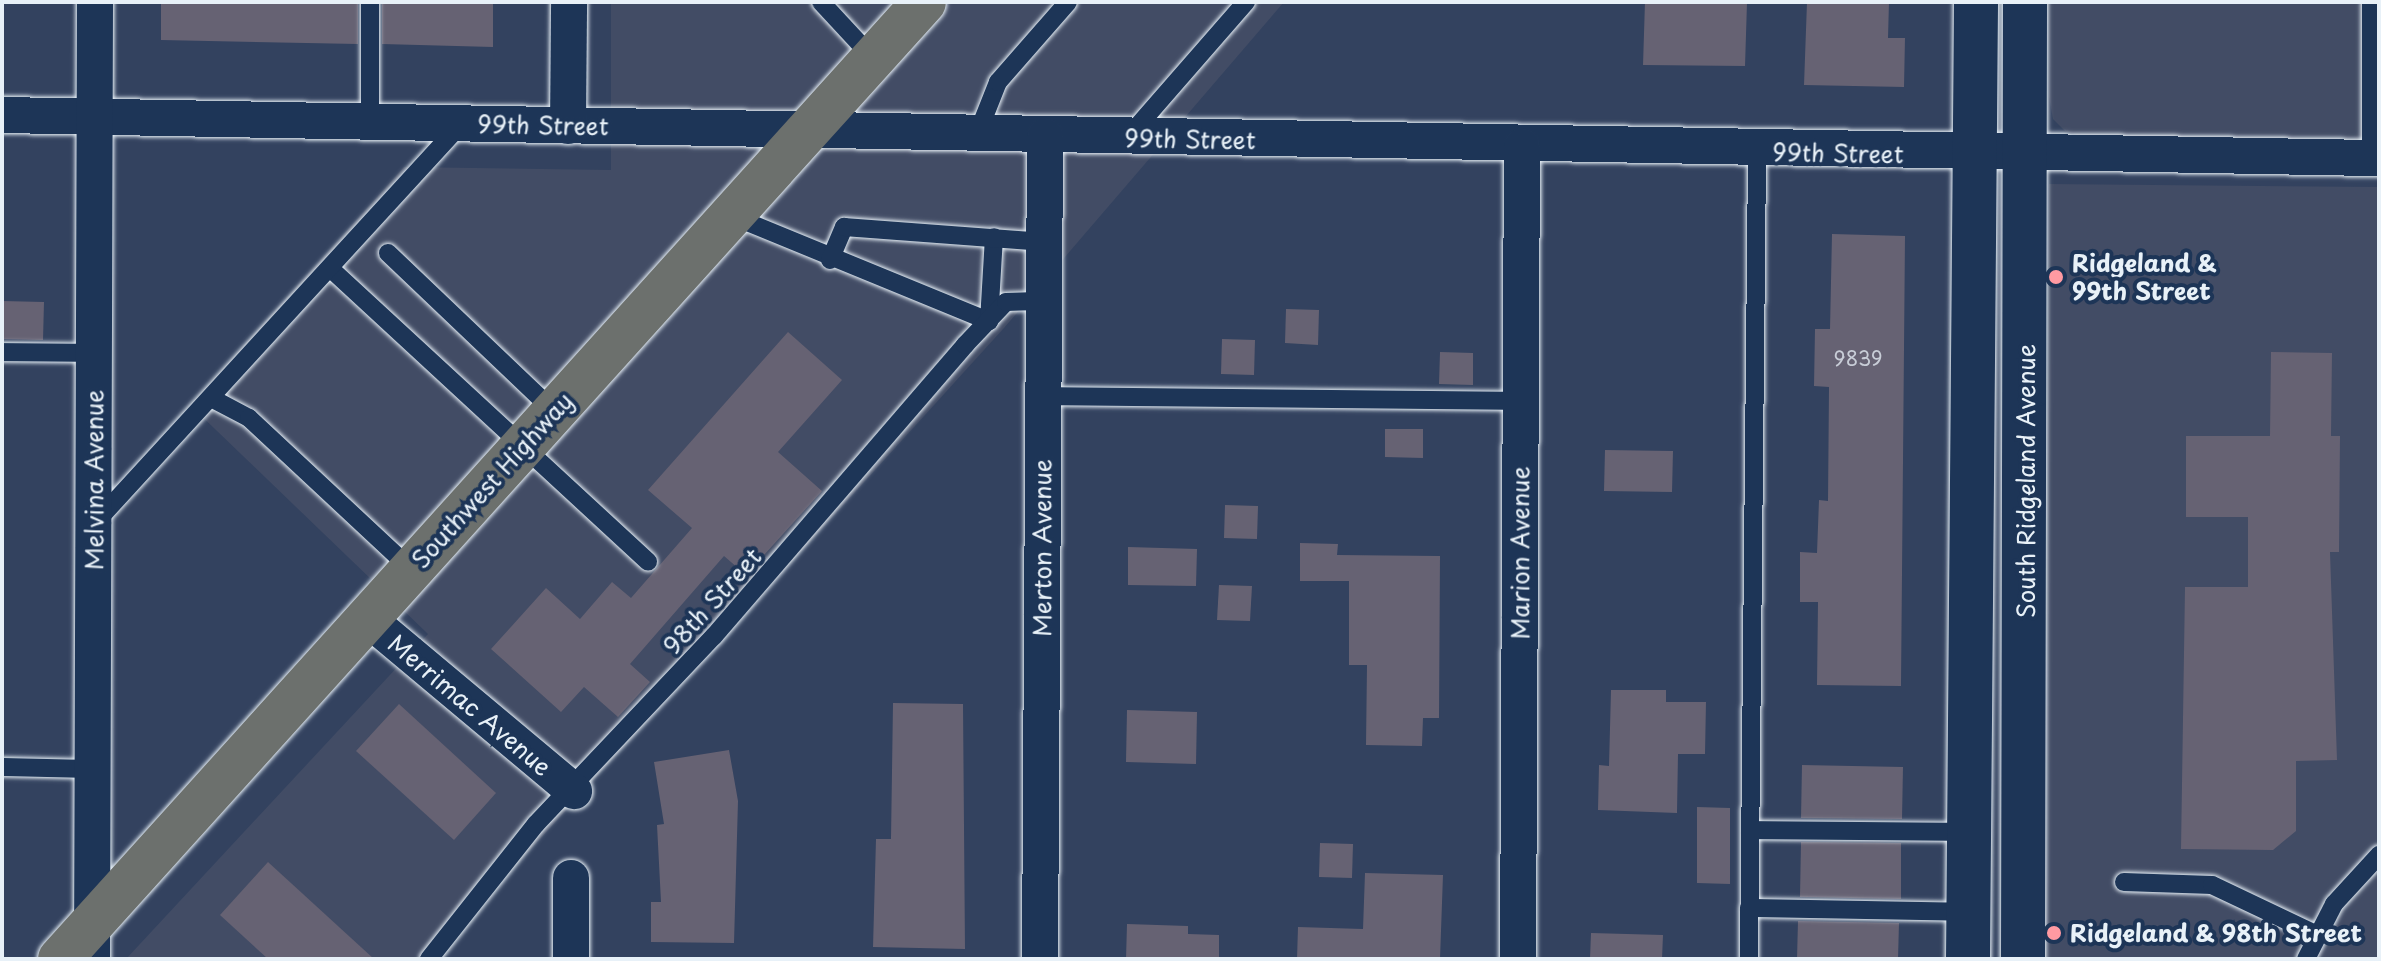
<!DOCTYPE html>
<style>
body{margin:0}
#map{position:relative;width:2381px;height:961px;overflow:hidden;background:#33425f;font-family:"Playpen Sans",sans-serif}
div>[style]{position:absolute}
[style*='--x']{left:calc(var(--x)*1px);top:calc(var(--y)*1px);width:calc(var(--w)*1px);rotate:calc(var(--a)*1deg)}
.built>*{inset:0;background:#424c65}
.building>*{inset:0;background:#666273}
.roads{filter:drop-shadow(0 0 2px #e8f1f8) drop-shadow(0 0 2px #e8f1f8)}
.service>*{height:18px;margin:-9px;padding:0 9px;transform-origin:9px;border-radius:9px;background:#1d3557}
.minor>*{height:36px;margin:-18px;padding:0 18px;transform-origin:18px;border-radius:18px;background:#1d3557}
.secondary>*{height:44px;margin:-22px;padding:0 22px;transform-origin:22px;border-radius:22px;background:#1d3557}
.primary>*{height:44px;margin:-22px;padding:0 22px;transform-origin:22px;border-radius:22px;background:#6c706d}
.dots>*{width:22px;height:22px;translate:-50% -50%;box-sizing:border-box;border:4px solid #1d3557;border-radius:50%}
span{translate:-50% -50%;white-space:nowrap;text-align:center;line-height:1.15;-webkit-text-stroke:8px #1d3557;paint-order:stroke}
.number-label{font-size:20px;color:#c8cdd7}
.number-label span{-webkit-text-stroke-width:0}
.street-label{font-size:24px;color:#e8f1f8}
.poi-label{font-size:24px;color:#e8f1f8;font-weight:700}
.left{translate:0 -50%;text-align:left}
.frame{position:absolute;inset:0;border:4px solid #e8f1f8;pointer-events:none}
</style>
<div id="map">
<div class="built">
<i style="clip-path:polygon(611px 2px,1284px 2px,1004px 328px,431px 959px,126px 959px,428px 634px,190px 405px,404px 167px,611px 170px)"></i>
<i style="clip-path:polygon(2048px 2px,2379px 2px,2379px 141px,2083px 137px,2065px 131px,2053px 119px,2049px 97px)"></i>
<i style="clip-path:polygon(2049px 184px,2379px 187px,2379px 959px,2044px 959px)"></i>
</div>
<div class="building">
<i style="clip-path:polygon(161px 2px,358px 2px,358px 44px,161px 40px)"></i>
<i style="clip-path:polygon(382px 2px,493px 2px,493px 47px,382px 44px)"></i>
<i style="clip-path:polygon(1645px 2px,1747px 2px,1745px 66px,1643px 65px)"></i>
<i style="clip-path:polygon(1807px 2px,1889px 2px,1888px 38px,1905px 38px,1904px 87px,1804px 85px)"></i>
<i style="clip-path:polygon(1832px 234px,1905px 236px,1901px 686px,1817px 685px,1818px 602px,1800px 602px,1800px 552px,1817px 553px,1819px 500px,1828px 501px,1829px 387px,1814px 386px,1815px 329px,1830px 329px)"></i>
<i style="clip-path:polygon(2px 301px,44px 302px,43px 340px,2px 339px)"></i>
<i style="clip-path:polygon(1286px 309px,1319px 310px,1318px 345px,1285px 343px)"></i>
<i style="clip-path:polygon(788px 332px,842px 380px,778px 452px,822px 491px,746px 575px,724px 556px,630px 664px,650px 682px,618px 717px,584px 687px,561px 712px,491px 649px,546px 588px,580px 619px,612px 582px,631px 598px,692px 528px,648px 490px)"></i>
<i style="clip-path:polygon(1222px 339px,1255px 340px,1254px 375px,1221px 374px)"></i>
<i style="clip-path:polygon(1440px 352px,1473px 353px,1473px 385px,1439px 384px)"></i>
<i style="clip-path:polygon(2271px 352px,2332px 353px,2331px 436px,2340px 436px,2339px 552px,2330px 552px,2337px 760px,2296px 761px,2296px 831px,2273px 850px,2181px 849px,2185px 587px,2248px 587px,2248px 517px,2186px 517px,2186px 436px,2270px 436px)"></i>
<i style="clip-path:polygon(1385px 429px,1423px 429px,1423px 458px,1385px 457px)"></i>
<i style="clip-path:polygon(1605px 450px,1673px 451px,1672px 492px,1604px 491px)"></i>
<i style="clip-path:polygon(1225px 505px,1258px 506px,1257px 539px,1224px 538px)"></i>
<i style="clip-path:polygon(1300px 543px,1338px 544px,1337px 555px,1440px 556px,1439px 718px,1423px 718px,1422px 746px,1366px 745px,1367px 665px,1349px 665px,1349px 581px,1300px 581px)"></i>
<i style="clip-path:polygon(1128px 547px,1197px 549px,1196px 586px,1128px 585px)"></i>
<i style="clip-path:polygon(1219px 585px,1252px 586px,1250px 621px,1217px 620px)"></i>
<i style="clip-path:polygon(1611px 690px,1666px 690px,1666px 702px,1706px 702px,1705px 754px,1678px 754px,1677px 813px,1598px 810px,1599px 765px,1609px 766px)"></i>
<i style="clip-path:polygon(893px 703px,963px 704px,965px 949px,873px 947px,876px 839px,891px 839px)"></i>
<i style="clip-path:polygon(399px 704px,496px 793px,454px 840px,356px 751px)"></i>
<i style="clip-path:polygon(1127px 710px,1197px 712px,1196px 764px,1126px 762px)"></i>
<i style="clip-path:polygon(729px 750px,738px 801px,734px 943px,651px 942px,651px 902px,661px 902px,657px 825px,664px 824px,654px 762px)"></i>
<i style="clip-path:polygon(1802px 765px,1903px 767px,1902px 819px,1801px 818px)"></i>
<i style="clip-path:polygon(1697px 807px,1730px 808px,1730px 884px,1697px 883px)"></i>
<i style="clip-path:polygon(1801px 842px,1901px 843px,1901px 899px,1800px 897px)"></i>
<i style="clip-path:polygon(1320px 843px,1353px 844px,1352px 878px,1319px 877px)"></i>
<i style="clip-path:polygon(268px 862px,374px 959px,268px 959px,220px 915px)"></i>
<i style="clip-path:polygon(1365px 873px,1443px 875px,1440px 959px,1297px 959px,1298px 927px,1363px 929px)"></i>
<i style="clip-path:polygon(1798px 921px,1899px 923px,1898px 959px,1797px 959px)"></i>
<i style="clip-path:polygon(1127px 924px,1188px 926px,1188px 934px,1219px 935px,1219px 959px,1126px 959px)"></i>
<i style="clip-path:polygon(1591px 933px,1663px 935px,1662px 959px,1590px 959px)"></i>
</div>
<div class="roads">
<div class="service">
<i style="--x:821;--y:2;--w:76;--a:47.1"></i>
<i style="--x:370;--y:122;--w:120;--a:-90"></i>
<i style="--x:977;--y:135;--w:57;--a:-68.4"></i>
<i style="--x:998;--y:82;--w:106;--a:-48.8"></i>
<i style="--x:1129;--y:136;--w:178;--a:-48.9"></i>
<i style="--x:2371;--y:158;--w:156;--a:-90"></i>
<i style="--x:730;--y:215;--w:280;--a:22.3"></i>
<i style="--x:989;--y:321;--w:84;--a:-86.6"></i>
<i style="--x:388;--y:253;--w:229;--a:43.6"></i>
<i style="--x:830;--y:260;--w:36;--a:-67"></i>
<i style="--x:844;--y:227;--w:201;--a:4.3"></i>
<i style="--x:332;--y:270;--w:430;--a:42.7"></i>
<i style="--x:2;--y:352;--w:93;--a:0.6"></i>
<i style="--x:1043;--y:396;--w:478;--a:0.6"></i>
<i style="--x:213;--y:399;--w:41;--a:27.8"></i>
<i style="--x:249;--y:418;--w:221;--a:43"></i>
<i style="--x:95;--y:523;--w:541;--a:-47.47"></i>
<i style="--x:2;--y:767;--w:90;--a:1.3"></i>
<i style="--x:1750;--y:830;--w:218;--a:0.5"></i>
<i style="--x:2124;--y:882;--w:88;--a:2"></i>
<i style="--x:2212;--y:885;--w:114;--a:25.4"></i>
<i style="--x:1749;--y:908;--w:219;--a:1"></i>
<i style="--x:429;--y:959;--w:172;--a:-51.6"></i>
<i style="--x:536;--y:824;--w:259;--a:-46.6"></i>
<i style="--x:714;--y:636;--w:384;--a:-49.2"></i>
<i style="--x:965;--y:345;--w:59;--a:-46.4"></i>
<i style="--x:1006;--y:302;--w:38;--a:-2"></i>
<i style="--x:1749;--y:959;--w:808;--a:-89.43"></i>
<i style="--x:2306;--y:959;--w:62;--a:-63"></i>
<i style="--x:2334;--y:904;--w:67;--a:-47.4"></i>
</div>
<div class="minor">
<i style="--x:2;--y:115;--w:2377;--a:1.04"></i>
<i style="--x:568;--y:126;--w:124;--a:-89.5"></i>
<i style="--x:367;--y:618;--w:270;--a:39.9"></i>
<i style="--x:92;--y:959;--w:957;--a:-89.82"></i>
<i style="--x:571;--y:959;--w:81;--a:-90"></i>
<i style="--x:1040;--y:959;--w:823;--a:-89.65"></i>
<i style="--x:1518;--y:959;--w:813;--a:-89.72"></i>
</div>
<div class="secondary">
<i style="--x:1968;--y:959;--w:957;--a:-89.52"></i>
<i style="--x:2023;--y:959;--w:957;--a:-89.88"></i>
</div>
<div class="primary">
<i style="--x:60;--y:959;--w:1289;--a:-47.92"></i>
</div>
</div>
<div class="dots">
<i style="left:2056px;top:277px;background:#ff9aa2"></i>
<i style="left:2054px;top:933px;background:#ff9aa2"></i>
</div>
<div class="number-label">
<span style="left:1858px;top:358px">9839</span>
</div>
<div class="street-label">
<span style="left:543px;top:125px;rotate:1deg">99th Street</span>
<span style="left:1190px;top:139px;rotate:1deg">99th Street</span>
<span style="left:1838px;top:153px;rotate:1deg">99th Street</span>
<span style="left:94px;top:480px;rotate:-90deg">Melvina Avenue</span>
<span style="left:492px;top:480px;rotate:-48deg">Southwest Highway</span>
<span style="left:2026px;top:481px;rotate:-90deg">South Ridgeland Avenue</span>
<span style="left:1042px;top:548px;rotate:-90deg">Merton Avenue</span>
<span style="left:1520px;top:553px;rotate:-90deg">Marion Avenue</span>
<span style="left:712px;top:601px;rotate:-48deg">98th Street</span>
<span style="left:470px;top:705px;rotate:40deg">Merrimac Avenue</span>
</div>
<div class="poi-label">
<span class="left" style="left:2072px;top:277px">Ridgeland &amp;<br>99th Street</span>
<span class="left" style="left:2070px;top:933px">Ridgeland &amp; 98th Street</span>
</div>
<div class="frame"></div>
</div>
